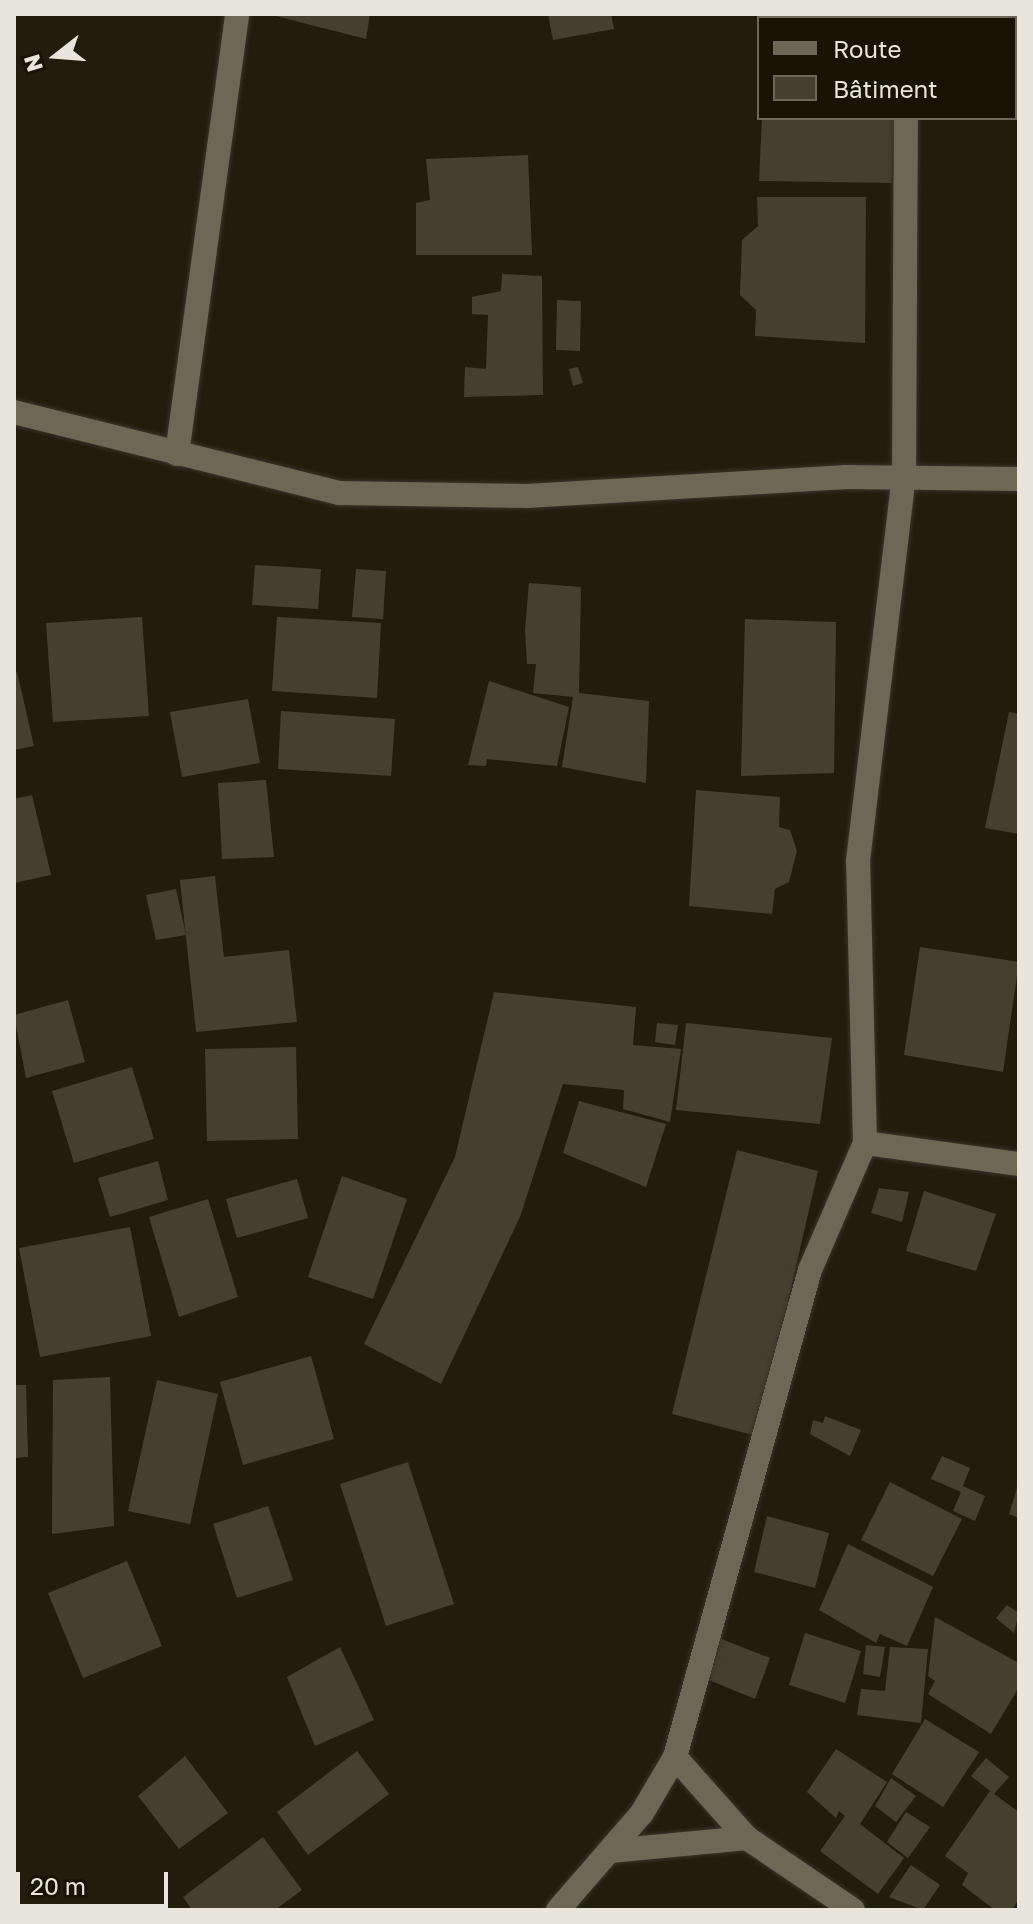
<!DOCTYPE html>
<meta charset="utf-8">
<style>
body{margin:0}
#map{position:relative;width:1033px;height:1924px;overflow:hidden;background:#211d0d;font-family:"Golos Text",sans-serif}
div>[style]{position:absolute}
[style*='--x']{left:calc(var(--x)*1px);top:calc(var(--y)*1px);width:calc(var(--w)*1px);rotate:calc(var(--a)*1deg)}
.building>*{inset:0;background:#44402f}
.roads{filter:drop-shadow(0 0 2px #36342c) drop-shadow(0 0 2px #36342c)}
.street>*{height:24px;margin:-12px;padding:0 12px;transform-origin:12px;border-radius:12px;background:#6c6855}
span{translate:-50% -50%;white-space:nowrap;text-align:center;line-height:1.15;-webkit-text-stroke:6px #171405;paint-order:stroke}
.frame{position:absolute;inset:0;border:16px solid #e8e6dc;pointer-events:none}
.legend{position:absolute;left:757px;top:16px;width:260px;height:104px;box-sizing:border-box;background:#171405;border:2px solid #6b685b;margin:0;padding:10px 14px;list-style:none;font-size:24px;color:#e8e6dc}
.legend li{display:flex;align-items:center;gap:16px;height:40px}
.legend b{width:40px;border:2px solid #6b685b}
.north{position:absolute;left:16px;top:16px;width:80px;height:80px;-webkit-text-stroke:6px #171405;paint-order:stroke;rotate:253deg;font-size:22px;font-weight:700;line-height:32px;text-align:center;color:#e8e6dc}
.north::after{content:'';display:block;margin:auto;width:28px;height:36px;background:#e8e6dc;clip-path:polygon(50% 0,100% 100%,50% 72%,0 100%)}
.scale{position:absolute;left:16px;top:1872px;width:152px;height:36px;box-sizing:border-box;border:4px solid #e8e6dc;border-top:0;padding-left:10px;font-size:24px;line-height:28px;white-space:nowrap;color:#e8e6dc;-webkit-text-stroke:6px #171405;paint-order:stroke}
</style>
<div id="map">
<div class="building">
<i style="clip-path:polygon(268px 14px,370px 14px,366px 39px)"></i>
<i style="clip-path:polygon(548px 14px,611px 14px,614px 29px,553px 40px)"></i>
<i style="clip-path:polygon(950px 14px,1019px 14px,1019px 84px,1015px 18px)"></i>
<i style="clip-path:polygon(762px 118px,894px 118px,892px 183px,759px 181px)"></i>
<i style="clip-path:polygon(528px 155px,532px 255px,416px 255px,416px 203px,430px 200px,426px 159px)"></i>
<i style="clip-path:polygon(757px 197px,866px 197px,865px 343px,755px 336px,756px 310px,740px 295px,742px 240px,758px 226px)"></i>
<i style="clip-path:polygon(502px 274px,542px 276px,543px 395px,464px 397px,465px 367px,486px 369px,488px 315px,472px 314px,472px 297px,501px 291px)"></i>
<i style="clip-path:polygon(557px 300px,581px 301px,580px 351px,556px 350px)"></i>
<i style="clip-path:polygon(578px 367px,583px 383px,573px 386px,569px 369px)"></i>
<i style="clip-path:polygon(255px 565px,321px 569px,318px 609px,252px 605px)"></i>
<i style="clip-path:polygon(356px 569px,386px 571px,383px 619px,352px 617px)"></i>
<i style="clip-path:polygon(529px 583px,581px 587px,579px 693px,649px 701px,646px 783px,562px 767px,573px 697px,533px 693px,536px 664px,527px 664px,525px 630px)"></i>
<i style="clip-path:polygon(142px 617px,149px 716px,53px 722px,46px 623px)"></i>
<i style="clip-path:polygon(277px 617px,381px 623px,377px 698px,272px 691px)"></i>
<i style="clip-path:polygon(745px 619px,836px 622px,834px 773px,741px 776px)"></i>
<i style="clip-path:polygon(17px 672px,34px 746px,14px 750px,14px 673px)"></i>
<i style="clip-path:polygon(489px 681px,569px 707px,557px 766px,487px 759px,486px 766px,468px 765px)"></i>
<i style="clip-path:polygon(248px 699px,260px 763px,182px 777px,170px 712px)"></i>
<i style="clip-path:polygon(281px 711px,395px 719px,391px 776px,278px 769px)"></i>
<i style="clip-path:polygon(1009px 712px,1019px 714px,1019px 834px,985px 828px)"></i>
<i style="clip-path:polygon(266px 780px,274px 857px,222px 859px,218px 783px)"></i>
<i style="clip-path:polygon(696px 790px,780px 797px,779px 827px,790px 830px,797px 851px,789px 882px,775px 889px,772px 914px,689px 906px)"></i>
<i style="clip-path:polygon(32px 795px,51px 875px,14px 883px,14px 799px)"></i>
<i style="clip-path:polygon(215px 876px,224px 957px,289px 950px,297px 1022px,196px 1032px,180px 880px)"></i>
<i style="clip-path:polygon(176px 889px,186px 935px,156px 940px,146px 895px)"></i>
<i style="clip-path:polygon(920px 947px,1019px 962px,1003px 1072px,904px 1055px)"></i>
<i style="clip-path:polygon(494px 992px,636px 1007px,633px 1045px,681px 1049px,670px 1122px,623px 1109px,624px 1090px,563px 1084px,520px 1217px,441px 1384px,364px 1344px,455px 1157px)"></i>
<i style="clip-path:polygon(68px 1000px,85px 1062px,26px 1078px,14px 1015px)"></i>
<i style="clip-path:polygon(657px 1023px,678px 1025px,675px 1045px,655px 1042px)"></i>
<i style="clip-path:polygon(686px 1023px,832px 1038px,820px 1124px,676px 1110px)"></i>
<i style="clip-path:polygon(296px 1047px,298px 1139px,207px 1141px,205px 1049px)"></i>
<i style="clip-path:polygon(132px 1067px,154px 1139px,74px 1163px,52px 1091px)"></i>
<i style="clip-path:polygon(579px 1101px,666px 1124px,646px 1187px,563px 1153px)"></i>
<i style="clip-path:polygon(737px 1150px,818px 1171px,757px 1436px,672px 1414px)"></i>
<i style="clip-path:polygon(158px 1161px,168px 1200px,110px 1217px,98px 1178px)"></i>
<i style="clip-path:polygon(342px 1176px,407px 1199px,373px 1299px,308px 1277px)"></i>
<i style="clip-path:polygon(297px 1179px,308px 1218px,237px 1238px,226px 1199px)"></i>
<i style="clip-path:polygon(879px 1188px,909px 1192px,902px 1222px,871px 1213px)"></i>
<i style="clip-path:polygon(924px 1191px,996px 1214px,976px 1271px,906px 1251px)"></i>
<i style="clip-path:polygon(208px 1199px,238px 1297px,179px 1317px,149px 1217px)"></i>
<i style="clip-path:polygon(130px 1227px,151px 1336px,40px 1357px,19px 1248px)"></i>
<i style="clip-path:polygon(311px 1356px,334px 1439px,243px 1465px,220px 1382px)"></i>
<i style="clip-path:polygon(110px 1377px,114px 1526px,52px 1534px,53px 1380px)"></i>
<i style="clip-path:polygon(157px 1380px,218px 1394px,190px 1524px,128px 1511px)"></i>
<i style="clip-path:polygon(14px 1385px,26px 1385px,28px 1457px,14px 1458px)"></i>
<i style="clip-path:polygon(825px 1416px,861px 1430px,850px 1456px,810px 1434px,813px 1420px,823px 1423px)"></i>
<i style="clip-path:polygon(942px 1456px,970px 1468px,963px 1486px,985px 1496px,975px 1521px,953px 1511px,961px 1492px,931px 1479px)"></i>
<i style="clip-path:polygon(408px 1462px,454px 1604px,386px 1626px,340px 1484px)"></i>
<i style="clip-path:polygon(890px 1482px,962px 1519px,933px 1576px,861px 1540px)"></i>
<i style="clip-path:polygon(1018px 1484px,1019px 1484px,1019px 1518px,1009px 1514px)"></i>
<i style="clip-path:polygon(268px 1506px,293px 1580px,237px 1598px,213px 1524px)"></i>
<i style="clip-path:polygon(767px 1516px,829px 1533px,815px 1588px,754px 1572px)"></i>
<i style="clip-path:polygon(848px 1544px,933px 1587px,907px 1646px,880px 1634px,876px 1643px,819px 1610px)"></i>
<i style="clip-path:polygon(127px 1561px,162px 1646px,83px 1678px,48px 1593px)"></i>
<i style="clip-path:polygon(1007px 1605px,1019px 1613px,1014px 1633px,996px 1618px)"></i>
<i style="clip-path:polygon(935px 1617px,1019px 1663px,1019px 1687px,991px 1734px,928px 1694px,935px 1681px,928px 1676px)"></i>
<i style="clip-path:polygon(805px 1633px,861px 1651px,845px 1703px,789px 1685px)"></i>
<i style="clip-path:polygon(719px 1638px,770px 1658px,755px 1699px,704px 1678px)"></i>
<i style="clip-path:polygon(866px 1645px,885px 1647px,880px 1677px,863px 1674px)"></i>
<i style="clip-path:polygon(340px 1647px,374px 1720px,315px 1746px,287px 1677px)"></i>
<i style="clip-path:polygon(890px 1647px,928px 1649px,921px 1723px,857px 1715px,861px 1689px,885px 1691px)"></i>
<i style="clip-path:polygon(925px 1719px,979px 1752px,943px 1807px,892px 1774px)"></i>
<i style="clip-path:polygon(836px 1749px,887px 1782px,860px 1824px,904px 1858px,878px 1894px,820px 1851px,845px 1816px,839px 1811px,836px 1818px,807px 1792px)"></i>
<i style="clip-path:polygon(357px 1751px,389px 1794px,308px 1855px,277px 1812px)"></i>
<i style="clip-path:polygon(185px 1756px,228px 1813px,179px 1849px,138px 1796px)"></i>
<i style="clip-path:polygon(986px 1758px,1009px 1777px,994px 1794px,1019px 1812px,1019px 1899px,1012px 1910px,995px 1910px,962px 1885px,968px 1873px,945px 1856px,990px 1791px,971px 1776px)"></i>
<i style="clip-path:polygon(891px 1778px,916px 1796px,896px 1822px,875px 1806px)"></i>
<i style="clip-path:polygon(906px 1812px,930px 1827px,908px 1858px,887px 1842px)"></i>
<i style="clip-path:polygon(263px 1837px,302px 1890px,275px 1910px,192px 1910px,183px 1897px)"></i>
<i style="clip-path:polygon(911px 1865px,940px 1885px,923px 1910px,889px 1897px)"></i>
</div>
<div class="roads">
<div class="street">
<i style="--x:895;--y:14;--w:4;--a:90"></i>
<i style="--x:14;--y:412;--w:335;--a:14"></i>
<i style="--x:339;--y:493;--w:188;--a:0.9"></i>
<i style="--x:527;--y:496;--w:320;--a:-3.4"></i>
<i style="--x:846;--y:477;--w:173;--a:0.7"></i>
<i style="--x:177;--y:454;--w:444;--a:-82.2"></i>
<i style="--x:865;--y:1143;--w:155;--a:7.8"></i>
<i style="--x:675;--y:1757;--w:108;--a:48.4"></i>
<i style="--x:747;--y:1838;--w:128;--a:34.2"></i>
<i style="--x:610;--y:1851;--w:138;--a:-5.4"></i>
<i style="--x:558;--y:1910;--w:128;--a:-49.1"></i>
<i style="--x:642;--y:1813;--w:65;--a:-59.5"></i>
<i style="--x:675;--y:1757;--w:505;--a:-74.51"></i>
<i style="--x:810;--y:1270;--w:138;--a:-66.6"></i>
<i style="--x:865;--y:1143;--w:282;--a:-91.4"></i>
<i style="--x:858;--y:861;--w:387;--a:-83.2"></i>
<i style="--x:904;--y:477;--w:359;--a:-89.7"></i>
</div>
</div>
<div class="frame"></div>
<ul class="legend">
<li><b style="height:10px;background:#6c6855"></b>Route</li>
<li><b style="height:22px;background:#44402f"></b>Bâtiment</li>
</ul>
<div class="north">N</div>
<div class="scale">20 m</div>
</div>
